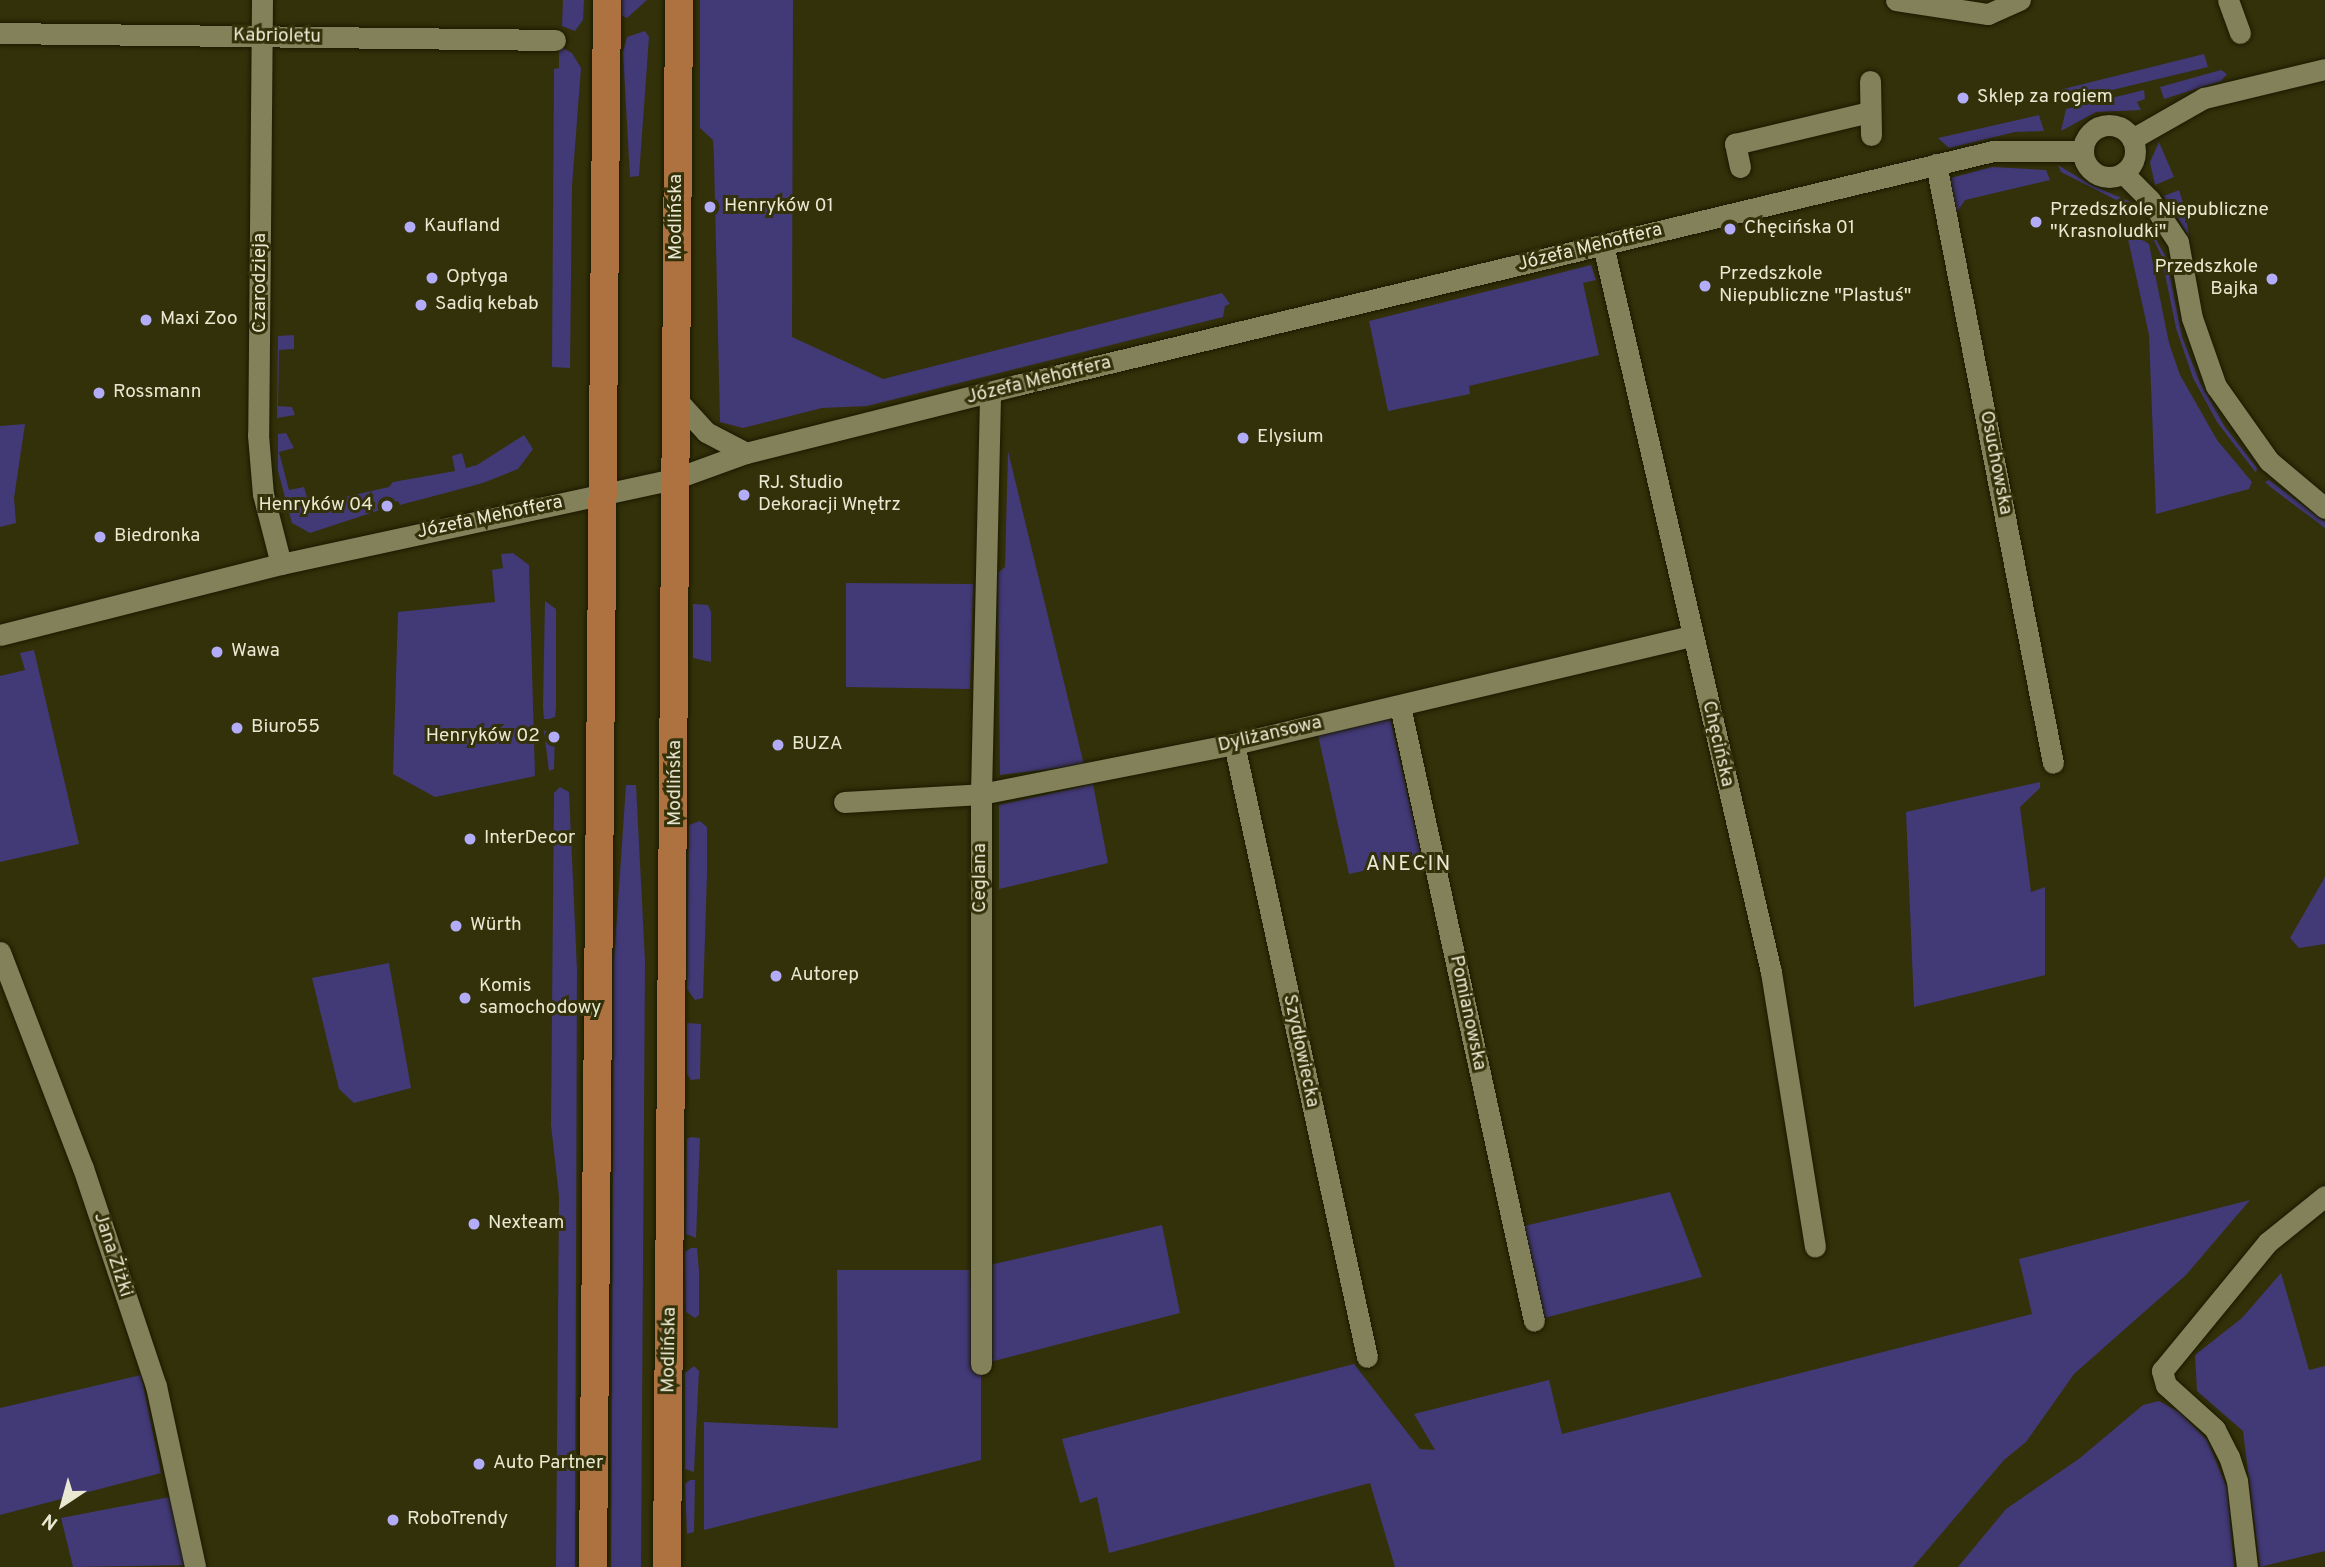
<!DOCTYPE html>
<meta charset="utf-8">
<style>
body{margin:0}
#map{position:relative;width:2325px;height:1567px;overflow:hidden;background:#333109;font-family:Overpass,sans-serif}
div>[style]{position:absolute}
[style*='--x']{left:calc(var(--x)*1px);top:calc(var(--y)*1px);width:calc(var(--w)*1px);rotate:calc(var(--a)*1deg)}
.green>*{inset:0;background:#423977}
.roads{filter:drop-shadow(0 0 2px #1a1900) drop-shadow(0 0 2px #1a1900)}
.minor>*{height:21px;margin:-10.5px;padding:0 10.5px;transform-origin:10.5px;border-radius:10.5px;background:#828159}
.minor>.ring{margin:-10.5px;padding:0;box-sizing:content-box;background:none;border:21px solid #828159;border-radius:50%}
.major>*{height:28px;margin:-14px;padding:0 14px;transform-origin:14px;border-radius:14px;background:#ae7140}
.dots>*{width:19px;height:19px;translate:-50% -50%;box-sizing:border-box;border:4px solid #333109;border-radius:50%}
span{translate:-50% -50%;white-space:nowrap;text-align:center;line-height:1.15;-webkit-text-stroke:6px #333109;paint-order:stroke}
.street-label{font-size:19px;color:#e9e9d3}
.poi-label{font-size:19px;color:#e9e9d3}
.left{translate:0 -50%;text-align:left}
.right{translate:-100% -50%;text-align:right}
.neighbourhood-label{font-size:21px;color:#e9e9d3;letter-spacing:2px}
.north{position:absolute;left:28px;top:1469px;width:70px;height:70px;-webkit-text-stroke:5px #333109;paint-order:stroke;rotate:216deg;font-size:19px;font-weight:700;line-height:28px;text-align:center;color:#e9e9d3}
.north::after{content:'';display:block;margin:auto;width:24px;height:32px;background:#e9e9d3;clip-path:polygon(50% 0,100% 100%,50% 72%,0 100%)}
</style>
<div id="map">
<div class="green">
<i style="clip-path:polygon(563px 0,584px 0,583px 20px,575px 31px,562px 26px)"></i>
<i style="clip-path:polygon(621px 0,647px 0,627px 18px,621px 15px)"></i>
<i style="clip-path:polygon(700px 0,793px 0,792px 337px,883px 379px,1222px 293px,1230px 304px,1225px 306px,1223px 317px,867px 406px,822px 408px,743px 428px,720px 422px,714px 159px,713px 140px,700px 128px)"></i>
<i style="clip-path:polygon(645px 31px,649px 37px,639px 176px,630px 177px,623px 52px,627px 37px)"></i>
<i style="clip-path:polygon(559px 46px,572px 53px,581px 68px,572px 186px,570px 368px,552px 367px,554px 69px,559px 68px)"></i>
<i style="clip-path:polygon(2204px 54px,2208px 67px,2062px 102px,2051px 92px)"></i>
<i style="clip-path:polygon(2221px 70px,2227px 74px,2221px 81px,2164px 99px,2160px 87px)"></i>
<i style="clip-path:polygon(2144px 90px,2145px 99px,2137px 102px,2141px 110px,2096px 112px,2061px 131px,2066px 109px)"></i>
<i style="clip-path:polygon(2039px 115px,2044px 131px,2015px 132px,1949px 148px,1938px 138px)"></i>
<i style="clip-path:polygon(2159px 142px,2174px 177px,2155px 185px,2150px 162px)"></i>
<i style="clip-path:polygon(2058px 165px,2091px 185px,2131px 202px,2122px 203px,2061px 172px)"></i>
<i style="clip-path:polygon(1992px 167px,2046px 170px,2050px 180px,1965px 200px,1956px 214px,1947px 179px)"></i>
<i style="clip-path:polygon(2179px 190px,2184px 206px,2189px 236px,2164px 196px)"></i>
<i style="clip-path:polygon(2143px 217px,2166px 257px,2182px 337px,2200px 383px,2225px 427px,2257px 468px,2256px 473px,2217px 422px,2193px 378px,2176px 328px,2161px 255px)"></i>
<i style="clip-path:polygon(2126px 230px,2149px 244px,2169px 343px,2180px 375px,2217px 440px,2252px 482px,2249px 489px,2156px 514px,2149px 335px)"></i>
<i style="clip-path:polygon(1591px 265px,1596px 280px,1583px 283px,1599px 355px,1469px 386px,1470px 394px,1388px 411px,1369px 321px)"></i>
<i style="clip-path:polygon(294px 335px,294px 349px,279px 350px,278px 406px,292px 407px,295px 415px,277px 418px,278px 336px)"></i>
<i style="clip-path:polygon(25px 424px,14px 498px,16px 523px,0 527px,0 426px)"></i>
<i style="clip-path:polygon(286px 433px,294px 448px,279px 452px,289px 490px,304px 487px,309px 505px,389px 487px,393px 482px,455px 471px,452px 456px,462px 453px,466px 468px,477px 465px,524px 435px,533px 449px,518px 469px,483px 483px,400px 505px,398px 501px,380px 505px,380px 510px,310px 533px,292px 523px,278px 471px,278px 434px)"></i>
<i style="clip-path:polygon(1008px 451px,1084px 765px,1000px 775px,998px 573px,1005px 567px)"></i>
<i style="clip-path:polygon(2269px 480px,2325px 522px,2325px 528px,2273px 489px,2265px 482px)"></i>
<i style="clip-path:polygon(513px 553px,529px 565px,535px 776px,435px 797px,393px 774px,398px 612px,495px 602px,492px 570px,503px 568px,501px 554px)"></i>
<i style="clip-path:polygon(846px 583px,973px 584px,970px 689px,846px 687px)"></i>
<i style="clip-path:polygon(545px 601px,556px 609px,556px 708px,555px 717px,549px 719px,544px 719px,543px 707px)"></i>
<i style="clip-path:polygon(693px 604px,708px 605px,711px 612px,711px 662px,693px 658px)"></i>
<i style="clip-path:polygon(34px 650px,79px 844px,0 862px,0 676px,25px 670px,20px 653px)"></i>
<i style="clip-path:polygon(1390px 718px,1422px 858px,1349px 874px,1318px 735px)"></i>
<i style="clip-path:polygon(555px 730px,554px 769px,549px 771px,544px 731px)"></i>
<i style="clip-path:polygon(2040px 782px,2040px 788px,2020px 807px,2031px 892px,2045px 887px,2045px 975px,1914px 1007px,1906px 812px)"></i>
<i style="clip-path:polygon(1093px 784px,1108px 863px,999px 889px,999px 805px)"></i>
<i style="clip-path:polygon(626px 785px,636px 785px,645px 961px,641px 1567px,611px 1567px,614px 961px)"></i>
<i style="clip-path:polygon(560px 787px,569px 792px,577px 970px,575px 1567px,556px 1567px,559px 1196px,551px 1125px,554px 793px)"></i>
<i style="clip-path:polygon(700px 821px,707px 827px,707px 875px,703px 998px,695px 1000px,687px 989px,689px 825px)"></i>
<i style="clip-path:polygon(2325px 877px,2325px 944px,2299px 948px,2290px 938px)"></i>
<i style="clip-path:polygon(389px 963px,411px 1088px,354px 1103px,339px 1089px,312px 978px)"></i>
<i style="clip-path:polygon(687px 1023px,701px 1024px,700px 1079px,691px 1080px,687px 1074px)"></i>
<i style="clip-path:polygon(691px 1137px,700px 1138px,696px 1238px,686px 1234px,687px 1139px)"></i>
<i style="clip-path:polygon(1670px 1192px,1702px 1277px,1544px 1318px,1524px 1226px)"></i>
<i style="clip-path:polygon(2250px 1200px,2186px 1275px,2074px 1374px,2026px 1442px,2004px 1460px,1913px 1567px,1395px 1567px,1370px 1483px,1109px 1553px,1097px 1497px,1080px 1503px,1062px 1439px,1354px 1364px,1420px 1449px,1435px 1450px,1414px 1414px,1549px 1380px,1562px 1434px,2032px 1314px,2019px 1259px)"></i>
<i style="clip-path:polygon(1162px 1225px,1180px 1313px,990px 1362px,990px 1265px)"></i>
<i style="clip-path:polygon(691px 1248px,697px 1248px,699px 1271px,699px 1315px,695px 1318px,686px 1312px,685px 1252px)"></i>
<i style="clip-path:polygon(837px 1270px,970px 1270px,975px 1368px,981px 1368px,981px 1460px,704px 1530px,704px 1422px,838px 1428px)"></i>
<i style="clip-path:polygon(2281px 1273px,2309px 1370px,2325px 1366px,2325px 1551px,2260px 1567px,2243px 1431px,2197px 1391px,2195px 1355px,2242px 1318px)"></i>
<i style="clip-path:polygon(694px 1366px,699px 1371px,694px 1472px,685px 1469px,685px 1373px)"></i>
<i style="clip-path:polygon(141px 1375px,161px 1473px,0 1515px,0 1408px)"></i>
<i style="clip-path:polygon(2159px 1401px,2179px 1412px,2207px 1440px,2227px 1488px,2234px 1567px,1958px 1567px,2006px 1509px,2080px 1458px,2143px 1405px)"></i>
<i style="clip-path:polygon(690px 1480px,695px 1480px,694px 1532px,687px 1534px,685px 1484px)"></i>
<i style="clip-path:polygon(170px 1497px,188px 1565px,73px 1567px,61px 1518px)"></i>
</div>
<div class="roads">
<div class="minor">
<i style="--x:262;--y:0;--w:435;--a:90.5"></i>
<i style="--x:258;--y:435;--w:59;--a:85.2"></i>
<i style="--x:263;--y:494;--w:72;--a:75.6"></i>
<i style="--x:1896;--y:0;--w:93;--a:8.7"></i>
<i style="--x:1988;--y:14;--w:35;--a:-24"></i>
<i style="--x:2228;--y:0;--w:35;--a:70"></i>
<i style="--x:0;--y:33;--w:555;--a:0.72"></i>
<i style="--x:1870;--y:81;--w:54;--a:88.9"></i>
<i class="ring" style="left:2083px;top:125px;width:31px;height:31px"></i>
<i style="--x:2132;--y:139;--w:83;--a:-29.7"></i>
<i style="--x:2204;--y:98;--w:124;--a:-13.5"></i>
<i style="--x:1936;--y:164;--w:610;--a:78.95"></i>
<i style="--x:1740;--y:167;--w:24;--a:-102"></i>
<i style="--x:1735;--y:144;--w:138;--a:-13.4"></i>
<i style="--x:2123;--y:173;--w:38;--a:45"></i>
<i style="--x:2150;--y:200;--w:50;--a:56.3"></i>
<i style="--x:2178;--y:242;--w:77;--a:79.6"></i>
<i style="--x:2192;--y:318;--w:72;--a:70.6"></i>
<i style="--x:2216;--y:386;--w:92;--a:54.8"></i>
<i style="--x:2269;--y:461;--w:73;--a:40"></i>
<i style="--x:1603;--y:245;--w:746;--a:76.99"></i>
<i style="--x:1771;--y:972;--w:278;--a:80.9"></i>
<i style="--x:676;--y:399;--w:45;--a:47.7"></i>
<i style="--x:706;--y:432;--w:45;--a:27.7"></i>
<i style="--x:0;--y:635;--w:290;--a:-14.2"></i>
<i style="--x:281;--y:564;--w:402;--a:-12.2"></i>
<i style="--x:674;--y:479;--w:77;--a:-19.9"></i>
<i style="--x:746;--y:453;--w:279;--a:-14.1"></i>
<i style="--x:1017;--y:385;--w:1004;--a:-13.48"></i>
<i style="--x:1993;--y:151;--w:89;--a:0"></i>
<i style="--x:1400;--y:706;--w:629;--a:77.71"></i>
<i style="--x:1234;--y:744;--w:627;--a:77.76"></i>
<i style="--x:844;--y:802;--w:137;--a:-3.3"></i>
<i style="--x:981;--y:794;--w:258;--a:-11.2"></i>
<i style="--x:1234;--y:744;--w:471;--a:-13.3"></i>
<i style="--x:0;--y:952;--w:231;--a:69"></i>
<i style="--x:83;--y:1168;--w:230;--a:71.5"></i>
<i style="--x:156;--y:1386;--w:185;--a:77.8"></i>
<i style="--x:981;--y:1364;--w:570;--a:-90"></i>
<i style="--x:981;--y:794;--w:401;--a:-88.7"></i>
<i style="--x:2247;--y:1567;--w:87;--a:-96.6"></i>
<i style="--x:2237;--y:1481;--w:25;--a:-108"></i>
<i style="--x:2229;--y:1457;--w:31;--a:-117"></i>
<i style="--x:2215;--y:1429;--w:66;--a:-138.1"></i>
<i style="--x:2166;--y:1385;--w:15;--a:-106"></i>
<i style="--x:2162;--y:1371;--w:167;--a:-50.6"></i>
<i style="--x:2268;--y:1242;--w:73;--a:-38.9"></i>
</div>
<div class="major">
<i style="--x:593;--y:1567;--w:1567;--a:-89.49"></i>
<i style="--x:667;--y:1567;--w:1567;--a:-89.56"></i>
</div>
</div>
<div class="dots">
<i style="left:1963px;top:98px;background:#b3adf9"></i>
<i style="left:710px;top:207px;background:#b3adf9"></i>
<i style="left:2036px;top:222px;background:#b3adf9"></i>
<i style="left:410px;top:227px;background:#b3adf9"></i>
<i style="left:1730px;top:229px;background:#b3adf9"></i>
<i style="left:432px;top:278px;background:#b3adf9"></i>
<i style="left:2272px;top:279px;background:#b3adf9"></i>
<i style="left:1705px;top:286px;background:#b3adf9"></i>
<i style="left:421px;top:305px;background:#b3adf9"></i>
<i style="left:146px;top:320px;background:#b3adf9"></i>
<i style="left:99px;top:393px;background:#b3adf9"></i>
<i style="left:1243px;top:438px;background:#b3adf9"></i>
<i style="left:744px;top:495px;background:#b3adf9"></i>
<i style="left:387px;top:506px;background:#b3adf9"></i>
<i style="left:100px;top:537px;background:#b3adf9"></i>
<i style="left:217px;top:652px;background:#b3adf9"></i>
<i style="left:237px;top:728px;background:#b3adf9"></i>
<i style="left:554px;top:737px;background:#b3adf9"></i>
<i style="left:778px;top:745px;background:#b3adf9"></i>
<i style="left:470px;top:839px;background:#b3adf9"></i>
<i style="left:456px;top:926px;background:#b3adf9"></i>
<i style="left:776px;top:976px;background:#b3adf9"></i>
<i style="left:465px;top:998px;background:#b3adf9"></i>
<i style="left:474px;top:1224px;background:#b3adf9"></i>
<i style="left:479px;top:1464px;background:#b3adf9"></i>
<i style="left:393px;top:1520px;background:#b3adf9"></i>
</div>
<div class="street-label">
<span style="left:277px;top:37px;rotate:1deg">Kabrioletu</span>
<span style="left:677px;top:217px;rotate:-90deg">Modlińska</span>
<span style="left:1590px;top:248px;rotate:-14deg">Józefa Mehoffera</span>
<span style="left:261px;top:283px;rotate:-90deg">Czarodzieja</span>
<span style="left:1039px;top:381px;rotate:-14deg">Józefa Mehoffera</span>
<span style="left:1995px;top:463px;rotate:79deg">Osuchowska</span>
<span style="left:490px;top:518px;rotate:-12deg">Józefa Mehoffera</span>
<span style="left:1270px;top:735px;rotate:-13deg">Dyliżansowa</span>
<span style="left:1717px;top:744px;rotate:77deg">Chęcińska</span>
<span style="left:676px;top:783px;rotate:-90deg">Modlińska</span>
<span style="left:981px;top:878px;rotate:-90deg">Ceglana</span>
<span style="left:1467px;top:1013px;rotate:78deg">Pomianowska</span>
<span style="left:1300px;top:1051px;rotate:78deg">Szydłowiecka</span>
<span style="left:112px;top:1255px;rotate:72deg">Jana Żiżki</span>
<span style="left:670px;top:1350px;rotate:-89deg">Modlińska</span>
</div>
<div class="poi-label">
<span class="left" style="left:1977px;top:98px">Sklep za rogiem</span>
<span class="left" style="left:724px;top:207px">Henryków 01</span>
<span class="left" style="left:2050px;top:222px">Przedszkole Niepubliczne<br>"Krasnoludki"</span>
<span class="left" style="left:424px;top:227px">Kaufland</span>
<span class="left" style="left:1744px;top:229px">Chęcińska 01</span>
<span class="right" style="left:2258px;top:279px">Przedszkole<br>Bajka</span>
<span class="left" style="left:1719px;top:286px">Przedszkole<br>Niepubliczne "Plastuś"</span>
<span class="left" style="left:446px;top:278px">Optyga</span>
<span class="left" style="left:435px;top:305px">Sadiq kebab</span>
<span class="left" style="left:160px;top:320px">Maxi Zoo</span>
<span class="left" style="left:113px;top:393px">Rossmann</span>
<span class="left" style="left:1257px;top:438px">Elysium</span>
<span class="left" style="left:758px;top:495px">RJ. Studio<br>Dekoracji Wnętrz</span>
<span class="right" style="left:373px;top:506px">Henryków 04</span>
<span class="left" style="left:114px;top:537px">Biedronka</span>
<span class="left" style="left:231px;top:652px">Wawa</span>
<span class="left" style="left:251px;top:728px">Biuro55</span>
<span class="right" style="left:540px;top:737px">Henryków 02</span>
<span class="left" style="left:792px;top:745px">BUZA</span>
<span class="left" style="left:484px;top:839px">InterDecor</span>
<span class="left" style="left:470px;top:926px">Würth</span>
<span class="left" style="left:790px;top:976px">Autorep</span>
<span class="left" style="left:479px;top:998px">Komis<br>samochodowy</span>
<span class="left" style="left:488px;top:1224px">Nexteam</span>
<span class="left" style="left:493px;top:1464px">Auto Partner</span>
<span class="left" style="left:407px;top:1520px">RoboTrendy</span>
</div>
<div class="neighbourhood-label">
<span style="left:1409px;top:865px">ANECIN</span>
</div>
<div class="north">N</div>
</div>
